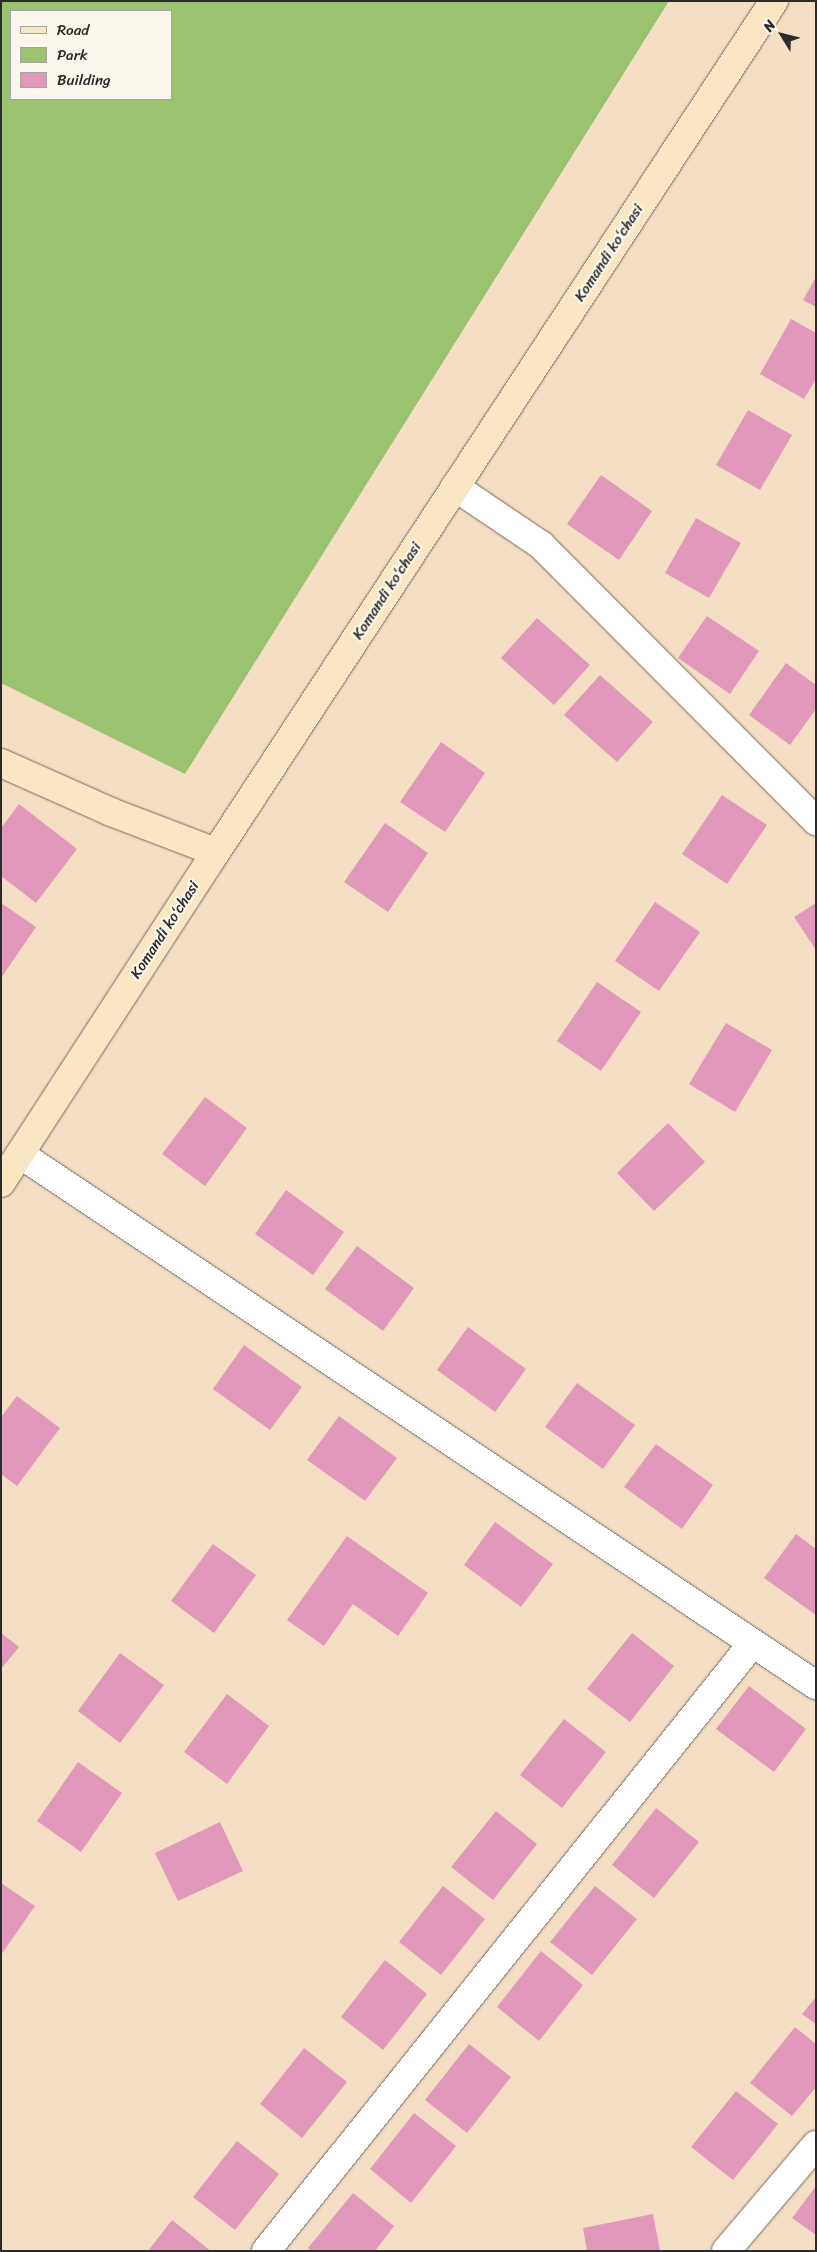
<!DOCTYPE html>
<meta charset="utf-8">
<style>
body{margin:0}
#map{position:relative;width:817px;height:2252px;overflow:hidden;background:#f5dfc4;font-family:Sriracha,sans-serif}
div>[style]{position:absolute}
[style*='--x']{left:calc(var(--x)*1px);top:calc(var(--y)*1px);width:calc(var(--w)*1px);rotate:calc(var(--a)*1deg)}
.green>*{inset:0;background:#9ac26f}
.building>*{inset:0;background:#e198bb}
.roads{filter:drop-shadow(0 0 1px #726a61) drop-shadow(0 0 1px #726a61)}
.street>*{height:28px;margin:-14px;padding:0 14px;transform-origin:14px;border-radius:14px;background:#fff}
.secondary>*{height:28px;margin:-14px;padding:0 14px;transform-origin:14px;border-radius:14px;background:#f9e7c3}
span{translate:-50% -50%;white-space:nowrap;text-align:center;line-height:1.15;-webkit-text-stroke:4.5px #fbf7ec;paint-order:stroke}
.street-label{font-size:15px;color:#2b2b2b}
.frame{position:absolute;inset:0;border:2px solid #2b2b2b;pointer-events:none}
.legend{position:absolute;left:10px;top:10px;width:162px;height:90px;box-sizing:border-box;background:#fbf7ec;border:1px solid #a8a59f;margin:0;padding:6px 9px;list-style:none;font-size:15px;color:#2b2b2b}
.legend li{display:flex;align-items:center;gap:10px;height:25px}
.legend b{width:25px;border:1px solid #a8a59f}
.north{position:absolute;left:757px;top:10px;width:50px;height:50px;-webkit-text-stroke:4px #fbf7ec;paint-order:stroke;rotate:306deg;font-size:14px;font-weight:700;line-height:20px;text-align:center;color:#2b2b2b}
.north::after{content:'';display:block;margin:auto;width:18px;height:22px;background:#2b2b2b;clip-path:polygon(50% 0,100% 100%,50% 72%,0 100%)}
</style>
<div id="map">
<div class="green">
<i style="clip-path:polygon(evenodd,1px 1px,669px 1px,185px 774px,1px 683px,1px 1px,11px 11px,171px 11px,171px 99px,11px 99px,11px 11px)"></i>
</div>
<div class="building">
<i style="clip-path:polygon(816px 277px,816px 307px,803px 300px)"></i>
<i style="clip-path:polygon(791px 319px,816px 333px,816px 379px,804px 399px,760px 374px)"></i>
<i style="clip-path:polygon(748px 410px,792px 435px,760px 490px,716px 465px)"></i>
<i style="clip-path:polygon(601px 475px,652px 511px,619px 560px,567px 524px)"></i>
<i style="clip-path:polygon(696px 518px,741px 543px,709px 598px,665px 573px)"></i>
<i style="clip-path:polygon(707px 616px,759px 651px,730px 694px,678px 658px)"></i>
<i style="clip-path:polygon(537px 618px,590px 665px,554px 705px,501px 658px)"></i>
<i style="clip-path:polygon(786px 663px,816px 685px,816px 709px,790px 745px,749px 715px)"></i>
<i style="clip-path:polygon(600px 675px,653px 722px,617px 762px,564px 715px)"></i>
<i style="clip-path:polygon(441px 742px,485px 773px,445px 832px,400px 802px)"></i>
<i style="clip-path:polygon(722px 795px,767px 825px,727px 884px,682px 854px)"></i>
<i style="clip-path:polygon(19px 804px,77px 849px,36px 903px,1px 876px,1px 828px)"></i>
<i style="clip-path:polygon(385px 823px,428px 853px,388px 912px,344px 882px)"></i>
<i style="clip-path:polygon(655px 902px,700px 932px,659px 991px,615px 961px)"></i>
<i style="clip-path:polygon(1px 903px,36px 927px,1px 978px)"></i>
<i style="clip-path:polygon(816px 903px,816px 950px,794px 917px)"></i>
<i style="clip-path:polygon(597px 982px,641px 1012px,601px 1071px,557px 1041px)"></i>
<i style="clip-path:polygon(726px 1023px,772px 1050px,735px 1112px,689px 1084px)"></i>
<i style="clip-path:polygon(205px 1097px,247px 1128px,205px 1186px,162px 1154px)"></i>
<i style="clip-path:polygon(668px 1123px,705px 1162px,654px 1211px,617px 1173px)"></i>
<i style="clip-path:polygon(286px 1190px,344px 1232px,313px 1275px,255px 1234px)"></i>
<i style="clip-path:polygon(357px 1246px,414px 1288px,383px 1331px,325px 1289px)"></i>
<i style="clip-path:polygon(468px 1327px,526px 1369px,495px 1412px,437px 1370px)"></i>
<i style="clip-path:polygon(244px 1345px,302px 1387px,270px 1430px,213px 1389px)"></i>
<i style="clip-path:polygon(577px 1383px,635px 1425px,603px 1469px,545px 1427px)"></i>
<i style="clip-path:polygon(17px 1396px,60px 1428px,17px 1486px,1px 1474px,1px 1417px)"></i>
<i style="clip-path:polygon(339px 1416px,397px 1458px,365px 1501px,307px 1460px)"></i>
<i style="clip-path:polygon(656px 1444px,713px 1485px,682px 1529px,624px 1487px)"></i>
<i style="clip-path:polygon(495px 1522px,553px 1564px,521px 1607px,464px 1565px)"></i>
<i style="clip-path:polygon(796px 1534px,816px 1549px,816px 1615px,764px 1578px)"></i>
<i style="clip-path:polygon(347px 1536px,428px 1593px,398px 1636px,353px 1604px,324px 1646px,287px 1620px)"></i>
<i style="clip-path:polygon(213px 1544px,256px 1575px,214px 1633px,171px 1601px)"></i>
<i style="clip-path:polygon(1px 1633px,19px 1647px,1px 1669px)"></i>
<i style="clip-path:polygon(632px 1633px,674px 1666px,630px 1722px,587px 1689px)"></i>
<i style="clip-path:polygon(120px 1653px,164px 1685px,120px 1743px,78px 1711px)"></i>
<i style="clip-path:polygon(749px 1686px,806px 1729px,774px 1772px,716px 1729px)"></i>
<i style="clip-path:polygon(227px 1694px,269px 1726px,227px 1784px,184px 1752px)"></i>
<i style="clip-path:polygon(564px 1719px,606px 1752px,562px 1808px,520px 1775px)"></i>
<i style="clip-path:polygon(78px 1762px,122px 1793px,81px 1852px,37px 1821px)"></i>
<i style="clip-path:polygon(656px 1808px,699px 1842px,654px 1898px,612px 1865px)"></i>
<i style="clip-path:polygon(496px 1811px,537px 1844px,493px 1900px,451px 1867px)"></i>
<i style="clip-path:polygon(220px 1822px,243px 1871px,178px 1901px,155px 1853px)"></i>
<i style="clip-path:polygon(1px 1883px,35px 1906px,1px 1955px)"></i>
<i style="clip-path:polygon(443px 1886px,485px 1919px,441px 1975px,399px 1942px)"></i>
<i style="clip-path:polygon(595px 1886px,637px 1919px,592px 1975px,550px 1942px)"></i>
<i style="clip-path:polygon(541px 1951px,583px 1985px,539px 2041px,497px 2007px)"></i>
<i style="clip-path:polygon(385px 1960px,427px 1994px,383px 2050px,341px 2017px)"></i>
<i style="clip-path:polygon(816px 1997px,816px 2024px,802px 2014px)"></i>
<i style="clip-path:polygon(795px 2027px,816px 2044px,816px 2087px,792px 2116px,750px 2083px)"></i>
<i style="clip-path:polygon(469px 2044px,511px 2077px,467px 2133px,425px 2100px)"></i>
<i style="clip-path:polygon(304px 2048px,347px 2082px,302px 2138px,260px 2104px)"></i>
<i style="clip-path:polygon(736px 2091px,778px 2124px,733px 2180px,691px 2147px)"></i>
<i style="clip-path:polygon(414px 2113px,456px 2146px,411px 2203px,370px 2169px)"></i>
<i style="clip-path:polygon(237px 2141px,279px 2174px,235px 2230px,193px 2197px)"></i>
<i style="clip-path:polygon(816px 2186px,816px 2235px,792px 2218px)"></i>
<i style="clip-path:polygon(353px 2193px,394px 2226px,375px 2251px,311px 2251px,308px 2248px)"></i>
<i style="clip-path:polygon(653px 2214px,660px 2251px,587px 2251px,583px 2228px)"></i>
<i style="clip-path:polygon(172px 2220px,211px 2251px,148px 2251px)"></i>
</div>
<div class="roads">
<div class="street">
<i style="--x:455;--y:487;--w:104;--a:34"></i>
<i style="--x:541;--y:545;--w:390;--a:45.1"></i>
<i style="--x:20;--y:1154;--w:957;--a:33.71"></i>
<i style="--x:266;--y:2251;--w:778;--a:-51.32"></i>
<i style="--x:726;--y:2251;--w:139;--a:-49.7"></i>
</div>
<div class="secondary">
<i style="--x:1;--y:763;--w:120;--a:24"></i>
<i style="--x:111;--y:812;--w:112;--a:20.9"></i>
<i style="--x:1;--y:1183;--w:395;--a:-57"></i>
<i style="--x:216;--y:852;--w:1018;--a:-56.75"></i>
</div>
</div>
<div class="street-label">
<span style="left:609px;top:253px;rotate:-57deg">Komandi ko‘chasi</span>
<span style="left:387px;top:591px;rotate:-57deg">Komandi ko‘chasi</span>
<span style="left:165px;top:930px;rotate:-57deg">Komandi ko‘chasi</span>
</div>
<div class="frame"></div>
<ul class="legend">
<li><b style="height:6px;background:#f9e7c3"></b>Road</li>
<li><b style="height:14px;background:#9ac26f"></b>Park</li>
<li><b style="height:14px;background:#e198bb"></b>Building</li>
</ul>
<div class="north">N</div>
</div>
